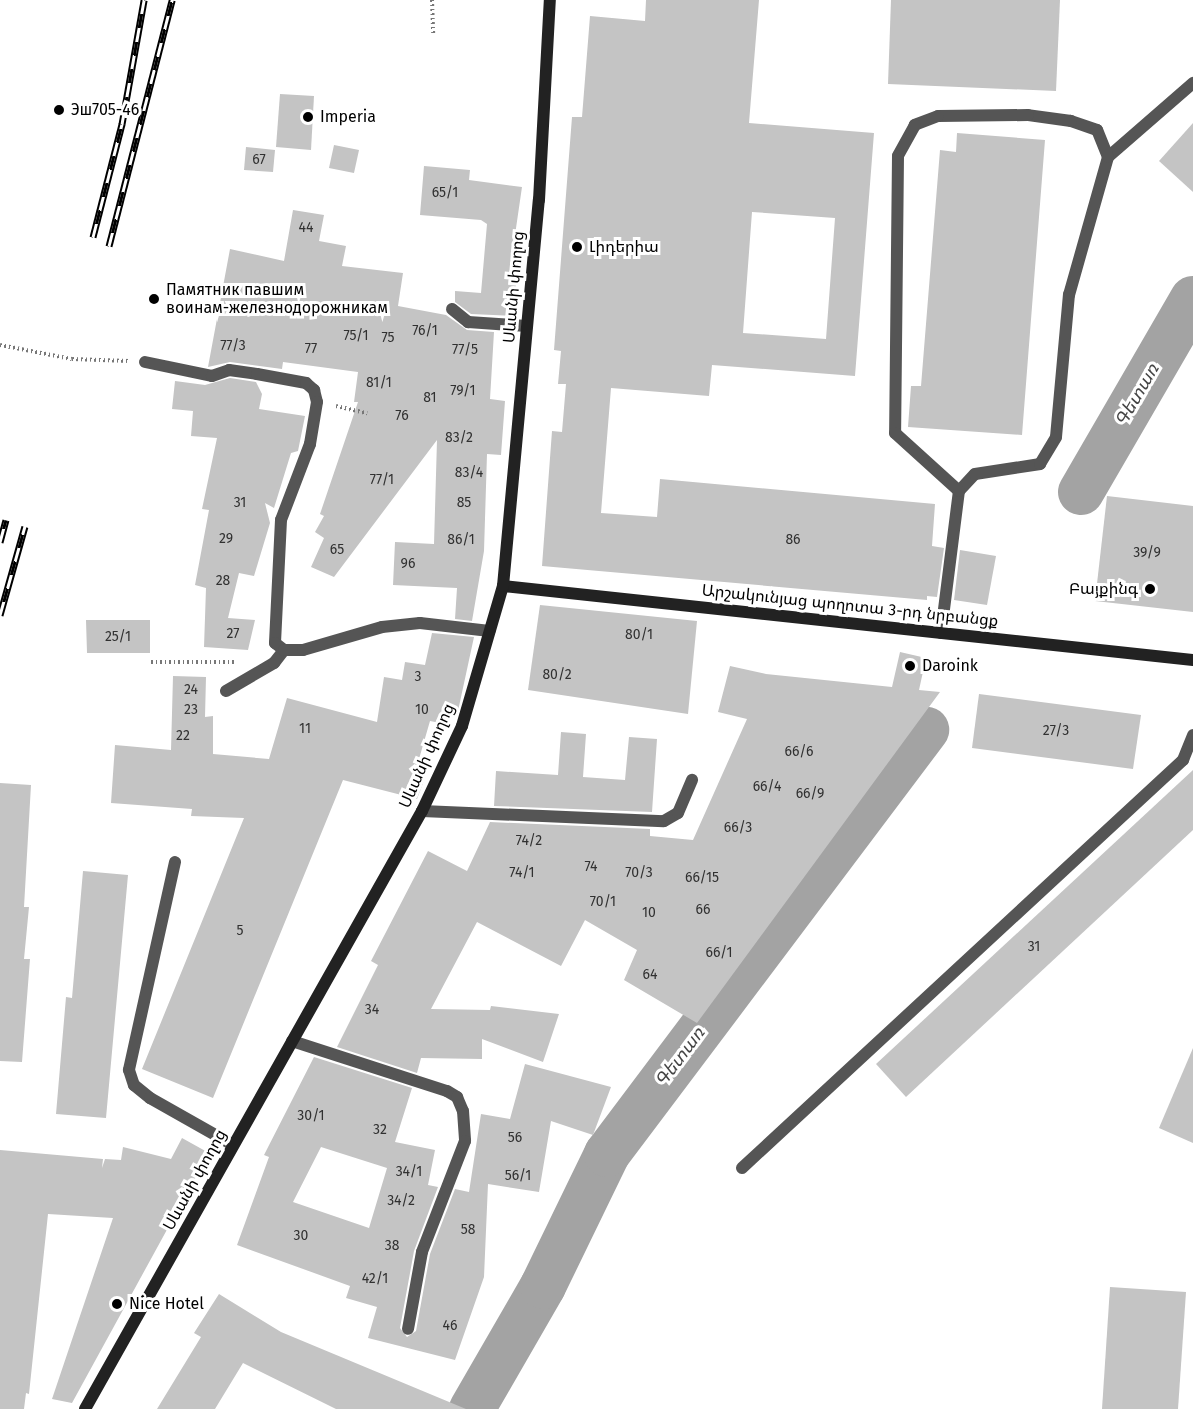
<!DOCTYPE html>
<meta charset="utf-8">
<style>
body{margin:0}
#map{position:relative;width:1193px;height:1409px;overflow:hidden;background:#fff;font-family:"Fira Sans","Noto Sans Armenian",sans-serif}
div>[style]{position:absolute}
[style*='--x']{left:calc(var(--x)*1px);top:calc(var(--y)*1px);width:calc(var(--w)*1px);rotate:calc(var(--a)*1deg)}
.river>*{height:46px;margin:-23px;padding:0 23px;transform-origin:23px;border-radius:23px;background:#a3a3a3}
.building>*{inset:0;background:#c4c4c4}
.path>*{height:4px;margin-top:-2px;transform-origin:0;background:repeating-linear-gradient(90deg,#777 0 1.5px,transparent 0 4.5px)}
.lane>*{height:12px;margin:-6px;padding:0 6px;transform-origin:6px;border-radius:6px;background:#555}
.street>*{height:12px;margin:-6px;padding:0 6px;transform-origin:6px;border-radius:6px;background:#555}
.secondary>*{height:12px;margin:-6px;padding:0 6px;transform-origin:6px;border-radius:6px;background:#222}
.rail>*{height:7px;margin-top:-3.5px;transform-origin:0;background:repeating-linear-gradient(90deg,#fff 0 14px,#000 0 28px);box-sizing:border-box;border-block:2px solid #000}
.dots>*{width:16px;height:16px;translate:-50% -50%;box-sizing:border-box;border:3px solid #fff;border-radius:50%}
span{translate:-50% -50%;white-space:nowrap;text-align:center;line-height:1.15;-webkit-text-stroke:6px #fff;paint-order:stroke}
.number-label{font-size:14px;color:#313131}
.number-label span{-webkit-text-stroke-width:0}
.poi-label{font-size:16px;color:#000}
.left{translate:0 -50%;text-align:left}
.right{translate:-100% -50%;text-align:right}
.street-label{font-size:16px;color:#000}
.water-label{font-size:18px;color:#444;font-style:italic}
</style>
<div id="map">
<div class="river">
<i style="--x:1081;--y:492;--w:223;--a:-59.9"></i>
<i style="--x:472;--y:1409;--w:142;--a:-60"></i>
<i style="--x:543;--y:1286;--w:147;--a:-64.1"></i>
<i style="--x:607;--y:1154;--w:531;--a:-53.04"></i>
</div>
<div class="building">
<i style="clip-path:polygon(evenodd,646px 0,759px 0,749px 123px,874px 133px,855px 376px,712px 365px,709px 396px,611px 388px,601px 513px,657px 517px,660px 479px,935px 504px,932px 546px,944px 548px,937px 597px,927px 596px,927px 600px,542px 566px,552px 431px,562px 432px,566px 384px,558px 384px,561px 351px,554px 350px,572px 117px,582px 117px,590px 16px,645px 21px,646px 0,752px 212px,835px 218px,826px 339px,743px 333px,752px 212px)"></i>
<i style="clip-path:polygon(891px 0,1060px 0,1056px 91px,888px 84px)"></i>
<i style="clip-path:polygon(280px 94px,314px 96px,311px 150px,276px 147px)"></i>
<i style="clip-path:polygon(1193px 123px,1193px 192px,1159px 161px)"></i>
<i style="clip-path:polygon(957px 133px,1045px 140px,1022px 435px,908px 427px,911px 386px,921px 386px,940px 150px,956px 152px)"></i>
<i style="clip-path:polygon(334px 145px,359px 150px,354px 173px,329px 168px)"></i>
<i style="clip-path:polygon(246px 147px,275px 150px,273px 172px,244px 170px)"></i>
<i style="clip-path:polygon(424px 166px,470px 170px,469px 180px,522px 187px,515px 235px,519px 236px,514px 316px,471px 314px,455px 302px,455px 291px,481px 293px,487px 224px,481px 220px,420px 215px)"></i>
<i style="clip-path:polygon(293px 210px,324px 215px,319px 241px,346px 246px,342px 266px,403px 273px,398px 306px,446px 315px,467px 330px,494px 332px,490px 399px,505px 401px,501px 455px,487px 454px,484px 551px,472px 621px,455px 619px,457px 588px,393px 585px,395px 542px,434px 544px,437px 440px,334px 577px,311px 567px,324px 538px,315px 532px,324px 516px,320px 514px,358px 402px,354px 402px,358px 372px,283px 362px,282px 369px,230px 362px,208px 367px,230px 249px,284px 261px)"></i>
<i style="clip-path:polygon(230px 378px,256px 382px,262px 394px,259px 409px,305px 416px,298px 451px,291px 453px,274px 508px,265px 503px,270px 523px,254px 576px,239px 573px,228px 618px,255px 620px,248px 650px,204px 647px,206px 588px,195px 585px,209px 510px,202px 509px,217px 438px,191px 436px,193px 411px,172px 409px,175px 381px,205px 385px)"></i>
<i style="clip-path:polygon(1107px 496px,1193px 506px,1193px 612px,1095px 601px)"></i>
<i style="clip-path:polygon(960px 550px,996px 556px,987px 605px,954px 600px)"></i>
<i style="clip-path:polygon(540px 605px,697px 621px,688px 714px,528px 690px)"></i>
<i style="clip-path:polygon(86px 620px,150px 620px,150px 653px,87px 653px)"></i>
<i style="clip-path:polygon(432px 633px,474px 637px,458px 711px,442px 709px,440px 723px,430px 721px,417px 766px,428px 770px,417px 799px,343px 780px,213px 1098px,142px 1069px,244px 818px,191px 816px,192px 809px,111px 803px,115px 745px,171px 750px,173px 676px,206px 677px,205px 717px,213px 716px,213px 754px,269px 759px,287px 698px,377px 722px,384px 677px,402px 680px,405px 662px,425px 665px)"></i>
<i style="clip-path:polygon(900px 652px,926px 658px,919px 690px,940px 692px,697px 1023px,624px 980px,637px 950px,585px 920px,561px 966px,477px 922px,431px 1009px,490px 1010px,491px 1006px,559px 1014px,543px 1062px,482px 1039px,482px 1059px,421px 1058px,417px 1073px,337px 1047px,378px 965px,371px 961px,428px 851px,467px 871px,490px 822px,650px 829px,650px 836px,693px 840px,747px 719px,718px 712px,730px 666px,766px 674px,892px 687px)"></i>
<i style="clip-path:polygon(979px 694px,1141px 715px,1133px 769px,972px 748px)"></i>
<i style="clip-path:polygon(561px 732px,586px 734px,583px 777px,625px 780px,629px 737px,657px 739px,652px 812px,494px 806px,496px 771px,558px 775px)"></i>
<i style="clip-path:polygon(1193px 770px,1193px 830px,906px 1097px,876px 1064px)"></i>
<i style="clip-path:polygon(0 783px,31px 785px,24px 907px,29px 907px,24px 959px,30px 959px,22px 1062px,0 1061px)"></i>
<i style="clip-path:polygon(83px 871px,128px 875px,106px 1118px,56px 1114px,66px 997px,72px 998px)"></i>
<i style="clip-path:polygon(1193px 1048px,1193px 1143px,1159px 1128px)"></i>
<i style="clip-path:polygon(evenodd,314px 1057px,412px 1088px,395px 1142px,435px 1150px,428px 1185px,438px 1187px,414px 1251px,400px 1328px,407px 1337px,416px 1331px,430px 1254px,455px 1189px,469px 1192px,481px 1114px,510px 1119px,525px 1064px,611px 1087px,593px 1135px,551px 1121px,539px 1192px,488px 1184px,484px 1277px,455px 1360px,368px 1338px,377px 1307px,346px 1298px,350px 1286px,237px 1245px,269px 1157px,264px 1155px,314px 1057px,321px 1147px,387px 1168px,369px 1228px,293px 1202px,321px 1147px)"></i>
<i style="clip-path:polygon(182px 1138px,209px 1153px,72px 1403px,52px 1399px,113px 1218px,48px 1214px,29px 1394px,26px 1393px,24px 1409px,0 1409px,0 1150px,103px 1159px,102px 1168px,105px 1159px,121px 1160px,123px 1147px,171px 1159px)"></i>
<i style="clip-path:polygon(1110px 1287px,1186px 1292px,1178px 1409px,1102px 1409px)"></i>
<i style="clip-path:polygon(219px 1294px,281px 1332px,466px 1409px,336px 1409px,243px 1363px,215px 1409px,157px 1409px,201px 1337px,194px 1333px)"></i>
</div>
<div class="path">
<i style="--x:432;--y:0;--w:35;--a:88"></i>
<i style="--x:0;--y:345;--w:73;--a:11"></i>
<i style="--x:72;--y:359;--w:57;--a:2"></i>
<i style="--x:336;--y:406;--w:32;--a:13"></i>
<i style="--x:151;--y:662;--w:86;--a:0"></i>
</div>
<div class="lane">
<i style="--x:1108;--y:157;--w:113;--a:-41"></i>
<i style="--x:452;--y:309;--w:21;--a:39"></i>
<i style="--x:468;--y:322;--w:59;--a:3.9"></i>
<i style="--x:941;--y:633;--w:143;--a:-82.8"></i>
<i style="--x:959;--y:491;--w:23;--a:-47"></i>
<i style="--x:975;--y:474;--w:66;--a:-8.7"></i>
<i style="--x:1040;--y:464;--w:31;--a:-59"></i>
<i style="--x:1056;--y:437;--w:143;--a:-84.8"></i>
<i style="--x:1069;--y:295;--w:143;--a:-74.2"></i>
<i style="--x:1108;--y:157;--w:29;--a:-112"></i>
<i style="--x:1097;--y:130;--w:28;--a:-161"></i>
<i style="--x:1071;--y:121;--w:43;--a:-172.1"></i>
<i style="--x:1028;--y:115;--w:90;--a:179.4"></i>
<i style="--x:938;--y:116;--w:25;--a:159"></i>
<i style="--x:915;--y:125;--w:35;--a:119"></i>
<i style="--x:898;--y:156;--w:277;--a:90.6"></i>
<i style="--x:895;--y:433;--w:86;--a:42.2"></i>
<i style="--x:226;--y:691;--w:56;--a:-30.3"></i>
<i style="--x:274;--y:663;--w:16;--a:-52"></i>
<i style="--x:422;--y:811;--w:242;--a:2.4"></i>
<i style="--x:664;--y:821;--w:16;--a:-30"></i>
<i style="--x:678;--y:813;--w:36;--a:-67"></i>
<i style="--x:175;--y:862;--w:213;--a:102.5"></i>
<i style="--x:129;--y:1070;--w:16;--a:72"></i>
<i style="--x:134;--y:1085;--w:21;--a:39"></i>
<i style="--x:150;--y:1098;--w:95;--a:29.5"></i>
<i style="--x:742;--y:1168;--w:601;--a:-42.77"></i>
<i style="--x:1183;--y:760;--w:27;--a:-68"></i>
</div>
<div class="street">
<i style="--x:145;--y:362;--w:68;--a:11.8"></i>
<i style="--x:212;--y:376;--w:18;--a:-19"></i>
<i style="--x:229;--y:370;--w:28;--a:8"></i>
<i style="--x:257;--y:374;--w:50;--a:10.4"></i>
<i style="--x:306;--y:383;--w:11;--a:41"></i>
<i style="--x:314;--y:390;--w:12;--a:76"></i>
<i style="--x:317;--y:402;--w:43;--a:99.5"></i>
<i style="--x:310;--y:444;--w:81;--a:110.9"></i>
<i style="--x:281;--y:520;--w:123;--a:92.8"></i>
<i style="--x:275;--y:643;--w:11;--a:38"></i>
<i style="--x:284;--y:650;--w:19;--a:0"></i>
<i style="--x:303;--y:650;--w:82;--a:-16.2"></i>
<i style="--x:382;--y:627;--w:38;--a:-6"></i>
<i style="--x:420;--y:623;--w:70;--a:6.5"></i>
<i style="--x:292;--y:1041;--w:163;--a:17.9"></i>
<i style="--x:447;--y:1091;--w:12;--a:31"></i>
<i style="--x:457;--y:1097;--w:15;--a:67"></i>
<i style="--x:463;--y:1111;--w:30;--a:86"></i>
<i style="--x:465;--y:1141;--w:119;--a:111.2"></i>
<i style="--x:422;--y:1252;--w:78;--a:100.3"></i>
</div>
<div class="secondary">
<i style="--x:503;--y:586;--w:694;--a:6.12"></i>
<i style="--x:85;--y:1409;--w:686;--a:-60.6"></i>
<i style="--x:422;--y:811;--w:94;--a:-64.8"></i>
<i style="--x:462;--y:726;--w:146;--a:-73.7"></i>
<i style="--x:503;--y:586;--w:388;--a:-84.7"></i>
<i style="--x:539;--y:200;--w:200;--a:-86.9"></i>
</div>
<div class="rail">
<i style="--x:93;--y:237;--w:117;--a:-75.6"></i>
<i style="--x:122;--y:124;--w:126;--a:-79.9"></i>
<i style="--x:109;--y:246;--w:254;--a:-75.6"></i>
<i style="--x:0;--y:542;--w:23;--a:-75"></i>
<i style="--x:0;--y:615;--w:92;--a:-74.3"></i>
</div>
<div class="dots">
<i style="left:59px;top:110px;background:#000"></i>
<i style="left:308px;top:117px;background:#000"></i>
<i style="left:577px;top:247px;background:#000"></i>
<i style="left:154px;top:299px;background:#000"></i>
<i style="left:1150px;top:589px;background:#000"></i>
<i style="left:910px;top:666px;background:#000"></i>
<i style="left:117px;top:1304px;background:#000"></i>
</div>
<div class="number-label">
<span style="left:259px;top:160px">67</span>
<span style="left:445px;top:193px">65/1</span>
<span style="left:306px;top:228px">44</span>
<span style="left:425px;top:331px">76/1</span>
<span style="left:356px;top:336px">75/1</span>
<span style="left:388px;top:338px">75</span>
<span style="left:233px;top:346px">77/3</span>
<span style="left:311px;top:349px">77</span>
<span style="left:465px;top:350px">77/5</span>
<span style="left:379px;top:383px">81/1</span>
<span style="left:463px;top:391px">79/1</span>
<span style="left:430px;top:398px">81</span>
<span style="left:402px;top:416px">76</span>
<span style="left:459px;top:438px">83/2</span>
<span style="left:469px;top:473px">83/4</span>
<span style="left:382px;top:480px">77/1</span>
<span style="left:240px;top:503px">31</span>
<span style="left:464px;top:503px">85</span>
<span style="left:226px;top:539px">29</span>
<span style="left:461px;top:540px">86/1</span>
<span style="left:793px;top:540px">86</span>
<span style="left:337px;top:550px">65</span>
<span style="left:1147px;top:553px">39/9</span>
<span style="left:408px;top:564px">96</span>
<span style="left:223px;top:581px">28</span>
<span style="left:233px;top:634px">27</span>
<span style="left:639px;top:635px">80/1</span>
<span style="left:118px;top:637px">25/1</span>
<span style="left:557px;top:675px">80/2</span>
<span style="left:418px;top:677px">3</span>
<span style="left:191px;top:690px">24</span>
<span style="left:191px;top:710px">23</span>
<span style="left:422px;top:710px">10</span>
<span style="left:305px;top:729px">11</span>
<span style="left:1056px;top:731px">27/3</span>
<span style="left:183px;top:736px">22</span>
<span style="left:799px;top:752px">66/6</span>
<span style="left:767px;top:787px">66/4</span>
<span style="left:810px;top:794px">66/9</span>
<span style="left:738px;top:828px">66/3</span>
<span style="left:529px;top:841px">74/2</span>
<span style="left:591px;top:867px">74</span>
<span style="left:522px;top:873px">74/1</span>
<span style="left:639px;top:873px">70/3</span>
<span style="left:702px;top:878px">66/15</span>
<span style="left:603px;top:902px">70/1</span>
<span style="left:703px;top:910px">66</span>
<span style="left:649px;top:913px">10</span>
<span style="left:240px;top:931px">5</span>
<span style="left:1034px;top:947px">31</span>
<span style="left:719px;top:953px">66/1</span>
<span style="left:650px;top:975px">64</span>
<span style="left:372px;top:1010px">34</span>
<span style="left:311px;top:1116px">30/1</span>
<span style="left:380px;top:1130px">32</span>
<span style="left:515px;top:1138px">56</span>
<span style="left:409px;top:1172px">34/1</span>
<span style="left:518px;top:1176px">56/1</span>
<span style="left:401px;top:1201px">34/2</span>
<span style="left:468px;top:1230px">58</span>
<span style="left:301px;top:1236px">30</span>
<span style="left:392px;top:1246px">38</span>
<span style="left:375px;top:1279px">42/1</span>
<span style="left:450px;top:1326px">46</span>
</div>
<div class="poi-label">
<span class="left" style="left:71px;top:110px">Эш705-46</span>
<span class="left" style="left:320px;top:117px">Imperia</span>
<span class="left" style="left:589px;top:247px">Լիդերիա</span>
<span class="left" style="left:166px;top:299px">Памятник павшим<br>воинам-железнодорожникам</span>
<span class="right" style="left:1138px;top:589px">Բայքինգ</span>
<span class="left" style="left:922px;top:666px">Daroink</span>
<span class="left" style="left:129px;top:1304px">Nice Hotel</span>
</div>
<div class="street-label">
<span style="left:514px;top:287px;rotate:-85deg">Սևանի փողոց</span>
<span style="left:850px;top:606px;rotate:6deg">Արշակունյաց պողոտա 3-րդ նրբանցք</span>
<span style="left:427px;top:756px;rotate:-66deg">Սևանի փողոց</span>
<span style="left:195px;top:1180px;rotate:-61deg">Սևանի փողոց</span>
</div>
<div class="water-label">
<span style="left:1137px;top:395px;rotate:-60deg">Գետառ</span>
<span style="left:680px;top:1057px;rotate:-53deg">Գետառ</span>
</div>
</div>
